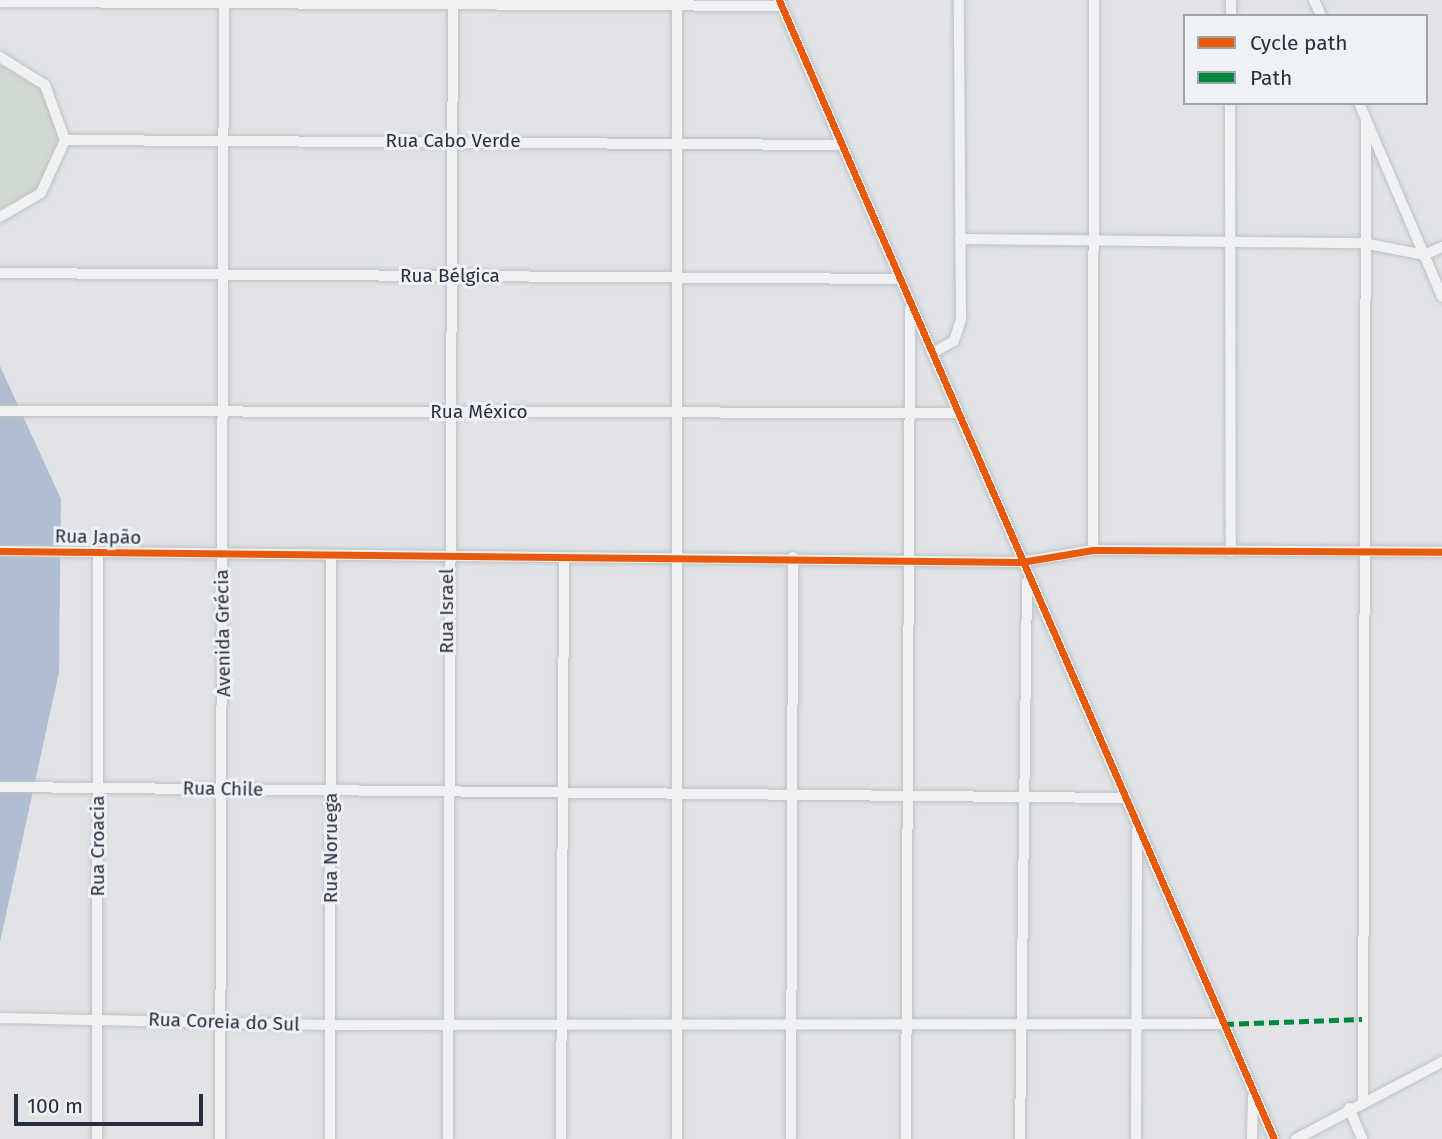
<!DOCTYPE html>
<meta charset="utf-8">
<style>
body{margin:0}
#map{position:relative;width:1442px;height:1139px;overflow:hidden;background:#e1e3e6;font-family:"Fira Sans",sans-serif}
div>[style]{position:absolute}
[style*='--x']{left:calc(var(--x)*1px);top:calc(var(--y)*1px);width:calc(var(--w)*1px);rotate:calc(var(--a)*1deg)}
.green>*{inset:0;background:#d1dad1}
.water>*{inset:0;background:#afbfd1}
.roads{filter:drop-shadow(0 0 2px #bfc1c4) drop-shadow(0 0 2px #bfc1c4)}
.street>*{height:10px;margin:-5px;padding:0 5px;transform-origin:5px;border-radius:5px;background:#f0f1f2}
.quiet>*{height:5px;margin-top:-2.5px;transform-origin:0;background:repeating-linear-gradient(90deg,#00873e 0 10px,transparent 0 15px)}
.cycleway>*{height:7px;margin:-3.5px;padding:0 3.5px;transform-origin:3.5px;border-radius:3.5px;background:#e8590c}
span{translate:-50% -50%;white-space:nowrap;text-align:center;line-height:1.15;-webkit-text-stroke:6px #eef1f5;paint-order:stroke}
.street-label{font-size:19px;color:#28303f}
.legend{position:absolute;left:1183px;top:14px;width:245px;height:91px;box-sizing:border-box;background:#eef1f5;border:2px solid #9fa4ac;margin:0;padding:9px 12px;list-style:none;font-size:21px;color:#28303f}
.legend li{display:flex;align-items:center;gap:14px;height:35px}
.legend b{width:35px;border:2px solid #9fa4ac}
.scale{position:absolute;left:14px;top:1094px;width:189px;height:32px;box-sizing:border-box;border:4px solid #28303f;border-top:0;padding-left:9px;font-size:21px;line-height:24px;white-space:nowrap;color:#28303f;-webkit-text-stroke:5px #eef1f5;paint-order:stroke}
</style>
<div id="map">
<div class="green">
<i style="clip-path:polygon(0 65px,42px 90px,59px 139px,39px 188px,0 210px)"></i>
</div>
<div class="water">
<i style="clip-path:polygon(0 366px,61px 499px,59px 672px,0 942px)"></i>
</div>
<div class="roads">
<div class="street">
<i style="--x:677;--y:0;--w:1139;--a:90"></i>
<i style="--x:779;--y:0;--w:1242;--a:66.51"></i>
<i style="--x:1314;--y:0;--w:17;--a:66"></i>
<i style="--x:0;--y:2;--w:781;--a:0.29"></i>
<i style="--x:1231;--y:16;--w:16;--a:-90"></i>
<i style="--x:0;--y:57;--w:53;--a:31.9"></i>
<i style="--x:45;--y:85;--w:59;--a:70"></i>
<i style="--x:65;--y:140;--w:58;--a:114.4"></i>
<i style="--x:41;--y:193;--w:48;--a:149.7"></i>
<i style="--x:1230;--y:103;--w:449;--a:89.9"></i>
<i style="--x:1359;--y:103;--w:211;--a:66.8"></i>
<i style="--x:65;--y:140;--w:777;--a:0.37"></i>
<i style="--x:960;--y:239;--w:403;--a:0.6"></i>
<i style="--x:1363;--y:243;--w:62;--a:11.1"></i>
<i style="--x:1424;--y:255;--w:20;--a:-24"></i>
<i style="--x:0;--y:273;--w:900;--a:0.38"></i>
<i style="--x:934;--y:352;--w:23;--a:-29"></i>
<i style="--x:954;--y:341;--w:22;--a:-72"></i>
<i style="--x:961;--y:320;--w:320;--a:-90.4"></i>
<i style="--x:0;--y:411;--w:958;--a:0.12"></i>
<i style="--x:1093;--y:550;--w:550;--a:-89.9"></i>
<i style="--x:0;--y:551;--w:1021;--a:0.62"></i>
<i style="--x:1021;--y:562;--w:73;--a:-9.5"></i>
<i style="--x:1093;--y:550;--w:349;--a:0.3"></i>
<i style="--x:0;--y:787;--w:1123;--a:0.56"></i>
<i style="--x:0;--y:1018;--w:330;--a:1.2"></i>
<i style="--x:330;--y:1025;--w:894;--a:-0.06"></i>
<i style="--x:1363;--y:1100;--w:980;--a:-89.82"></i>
<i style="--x:1349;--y:1108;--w:34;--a:67"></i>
<i style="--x:97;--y:1139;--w:587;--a:-89.9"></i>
<i style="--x:220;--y:1139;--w:1139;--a:-89.8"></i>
<i style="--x:330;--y:1139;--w:581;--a:-89.9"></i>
<i style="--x:448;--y:1139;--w:1139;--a:-89.75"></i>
<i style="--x:561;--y:1139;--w:582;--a:-89.7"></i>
<i style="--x:791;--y:1139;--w:582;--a:-89.8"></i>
<i style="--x:906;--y:1139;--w:830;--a:-89.72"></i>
<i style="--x:1020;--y:1139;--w:557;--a:-89.28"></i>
<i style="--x:1136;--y:1139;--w:309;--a:-89.8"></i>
<i style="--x:1252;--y:1139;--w:43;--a:-88.7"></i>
<i style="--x:1296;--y:1139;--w:165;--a:-27.8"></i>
</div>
</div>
<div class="quiet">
<i style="--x:1224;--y:1024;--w:138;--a:-2.1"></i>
</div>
<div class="cycleway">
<i style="--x:779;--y:0;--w:1242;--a:66.51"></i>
<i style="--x:0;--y:551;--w:1021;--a:0.62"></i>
<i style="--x:1021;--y:562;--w:73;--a:-9.5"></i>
<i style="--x:1093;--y:550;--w:349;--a:0.3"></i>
</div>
<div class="street-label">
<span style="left:453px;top:141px">Rua Cabo Verde</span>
<span style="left:450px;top:276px">Rua Bélgica</span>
<span style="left:479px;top:412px">Rua México</span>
<span style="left:98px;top:537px;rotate:1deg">Rua Japão</span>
<span style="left:447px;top:611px;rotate:-90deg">Rua Israel</span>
<span style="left:223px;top:633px;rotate:-91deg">Avenida Grécia</span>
<span style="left:223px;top:789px;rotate:1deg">Rua Chile</span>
<span style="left:98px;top:846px;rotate:-90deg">Rua Croacia</span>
<span style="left:331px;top:848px;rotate:-90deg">Rua Noruega</span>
<span style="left:224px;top:1022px;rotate:2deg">Rua Coreia do Sul</span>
</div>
<ul class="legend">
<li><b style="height:9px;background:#e8590c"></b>Cycle path</li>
<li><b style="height:9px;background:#00873e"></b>Path</li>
</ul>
<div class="scale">100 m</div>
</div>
